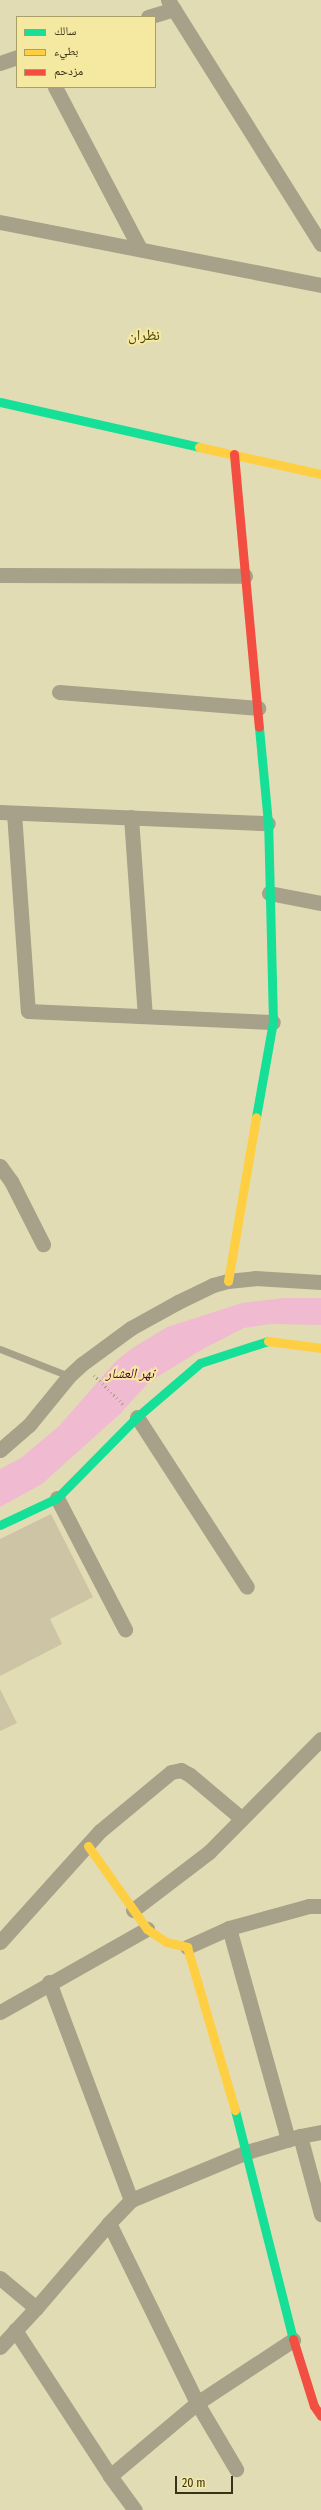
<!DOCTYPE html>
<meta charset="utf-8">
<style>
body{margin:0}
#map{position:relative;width:321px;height:2510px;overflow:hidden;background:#e2dcb4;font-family:"Fira Sans Condensed","Noto Naskh Arabic",sans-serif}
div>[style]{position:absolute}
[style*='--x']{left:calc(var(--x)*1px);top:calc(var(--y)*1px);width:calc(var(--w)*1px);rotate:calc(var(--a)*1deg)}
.water>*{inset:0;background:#f0bbd1}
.building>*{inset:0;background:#cdc3a5}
.path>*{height:2.5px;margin-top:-1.25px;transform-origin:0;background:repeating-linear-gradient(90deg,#a6a28a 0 1px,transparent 0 4px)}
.lane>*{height:7px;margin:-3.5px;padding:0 3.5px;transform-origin:3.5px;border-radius:3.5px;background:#a6a188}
.street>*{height:15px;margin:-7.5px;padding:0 7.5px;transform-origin:7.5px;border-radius:7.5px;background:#a6a188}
.fast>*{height:9px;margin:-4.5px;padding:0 4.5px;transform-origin:4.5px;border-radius:4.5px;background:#16e098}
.slow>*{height:9px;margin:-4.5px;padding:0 4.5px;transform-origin:4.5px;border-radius:4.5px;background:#ffcf43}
.jam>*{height:9px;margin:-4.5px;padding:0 4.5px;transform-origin:4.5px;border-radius:4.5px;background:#f24e42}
span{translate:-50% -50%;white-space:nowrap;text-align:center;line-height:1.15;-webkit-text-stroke:4px #f5e9a1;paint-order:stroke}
.water-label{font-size:14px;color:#4f003d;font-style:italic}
.quarter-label{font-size:15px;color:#4c430a}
.legend{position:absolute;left:16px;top:16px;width:140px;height:72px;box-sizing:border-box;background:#f5e9a1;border:1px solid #a9a069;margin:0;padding:5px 7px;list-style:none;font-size:12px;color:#383316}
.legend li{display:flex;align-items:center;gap:8px;height:20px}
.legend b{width:20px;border:1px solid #a9a069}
.scale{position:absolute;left:175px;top:2476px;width:58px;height:18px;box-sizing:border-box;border:2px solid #383316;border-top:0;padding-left:5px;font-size:12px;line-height:14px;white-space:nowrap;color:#383316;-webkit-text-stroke:3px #f5e9a1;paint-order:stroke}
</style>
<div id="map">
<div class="water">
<i style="clip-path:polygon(283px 1298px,321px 1298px,321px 1325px,271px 1324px,244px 1328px,203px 1349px,149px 1382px,120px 1414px,42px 1484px,0 1507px,0 1469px,21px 1458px,59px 1426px,116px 1361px,131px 1349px,167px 1327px,242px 1303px)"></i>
</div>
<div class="building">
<i style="clip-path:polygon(51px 1514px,93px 1597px,50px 1619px,62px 1644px,0 1676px,0 1539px)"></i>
<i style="clip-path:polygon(0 1689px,17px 1723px,0 1731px)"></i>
</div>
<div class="path">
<i style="--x:94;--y:1375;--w:41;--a:45"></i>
</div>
<div class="lane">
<i style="--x:0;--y:1349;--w:74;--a:21.4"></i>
</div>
<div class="street">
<i style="--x:168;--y:0;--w:288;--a:57.9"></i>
<i style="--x:148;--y:17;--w:27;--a:-17"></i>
<i style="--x:0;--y:63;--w:18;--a:-19"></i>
<i style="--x:55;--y:87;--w:183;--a:62.3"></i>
<i style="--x:0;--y:222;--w:327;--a:11.1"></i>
<i style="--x:0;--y:575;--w:245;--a:0.2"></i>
<i style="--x:59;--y:692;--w:200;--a:4.6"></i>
<i style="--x:0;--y:812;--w:268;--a:2.4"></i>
<i style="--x:14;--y:813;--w:198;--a:86"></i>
<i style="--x:28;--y:1011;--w:245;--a:2.6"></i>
<i style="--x:131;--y:817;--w:199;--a:86"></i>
<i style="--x:269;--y:893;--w:53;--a:10.9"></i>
<i style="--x:0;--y:1166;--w:19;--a:54"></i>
<i style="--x:11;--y:1181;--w:71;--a:63.1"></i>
<i style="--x:137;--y:1417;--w:202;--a:57.1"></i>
<i style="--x:0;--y:1450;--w:38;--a:-41"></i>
<i style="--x:29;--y:1425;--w:63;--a:-50.8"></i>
<i style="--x:69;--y:1376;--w:18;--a:-43"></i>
<i style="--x:82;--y:1364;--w:61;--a:-36.3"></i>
<i style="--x:131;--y:1328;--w:54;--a:-29"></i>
<i style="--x:178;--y:1302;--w:39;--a:-26"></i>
<i style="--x:213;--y:1285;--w:16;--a:-15"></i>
<i style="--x:228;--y:1281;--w:27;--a:-6"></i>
<i style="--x:255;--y:1278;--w:66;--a:3.5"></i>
<i style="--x:57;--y:1498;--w:148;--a:62.6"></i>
<i style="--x:133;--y:1910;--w:96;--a:-37.3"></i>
<i style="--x:209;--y:1852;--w:159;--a:-45.3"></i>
<i style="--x:229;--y:1928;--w:220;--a:74.4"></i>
<i style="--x:0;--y:1942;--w:149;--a:-48"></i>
<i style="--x:100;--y:1831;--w:92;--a:-39.7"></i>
<i style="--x:171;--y:1772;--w:10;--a:-11"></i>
<i style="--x:181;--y:1770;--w:10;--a:29"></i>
<i style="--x:190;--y:1775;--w:67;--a:40.1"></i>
<i style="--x:187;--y:1947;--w:46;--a:-24.3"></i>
<i style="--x:229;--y:1928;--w:83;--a:-15.4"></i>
<i style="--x:309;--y:1906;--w:12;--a:0"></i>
<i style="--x:49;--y:1982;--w:233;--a:69.4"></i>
<i style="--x:0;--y:2012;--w:169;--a:-29.5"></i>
<i style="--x:300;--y:2136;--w:81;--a:74.9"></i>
<i style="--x:109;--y:2223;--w:200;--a:63.9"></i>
<i style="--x:197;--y:2403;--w:77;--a:59.4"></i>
<i style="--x:0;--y:2278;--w:47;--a:39.8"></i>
<i style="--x:15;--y:2330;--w:174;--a:56.9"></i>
<i style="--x:110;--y:2476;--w:42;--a:53.7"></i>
<i style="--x:0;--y:2347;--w:53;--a:-47.3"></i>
<i style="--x:36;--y:2308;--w:112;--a:-49.3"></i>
<i style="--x:109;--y:2223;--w:32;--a:-46"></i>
<i style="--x:131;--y:2200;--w:126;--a:-22.5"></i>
<i style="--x:247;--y:2152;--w:55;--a:-16.8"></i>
<i style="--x:300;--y:2136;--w:21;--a:-11"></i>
<i style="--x:110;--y:2476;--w:114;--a:-40"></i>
<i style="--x:197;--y:2403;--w:115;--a:-33.3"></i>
</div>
<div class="fast">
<i style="--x:0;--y:402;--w:204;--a:12.7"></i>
<i style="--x:256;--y:1117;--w:97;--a:-79.9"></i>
<i style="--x:273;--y:1022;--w:199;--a:-91.4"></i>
<i style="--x:268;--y:823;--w:96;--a:-95.4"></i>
<i style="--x:0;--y:1525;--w:63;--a:-25.3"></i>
<i style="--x:57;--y:1498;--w:114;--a:-45.4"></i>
<i style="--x:137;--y:1417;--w:83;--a:-40.6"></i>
<i style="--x:200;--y:1363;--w:71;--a:-17.9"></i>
<i style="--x:235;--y:2110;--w:236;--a:75.8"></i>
</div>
<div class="slow">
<i style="--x:199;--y:447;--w:125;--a:12.5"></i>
<i style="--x:228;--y:1281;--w:166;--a:-80.3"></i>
<i style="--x:268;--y:1341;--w:53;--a:7.5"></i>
<i style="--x:88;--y:1846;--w:102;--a:54.6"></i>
<i style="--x:147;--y:1929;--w:23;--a:34"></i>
<i style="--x:166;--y:1942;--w:22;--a:13"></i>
<i style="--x:187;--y:1947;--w:170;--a:73.6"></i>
</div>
<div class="jam">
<i style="--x:234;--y:454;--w:274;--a:84.8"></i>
<i style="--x:293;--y:2339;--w:70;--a:72.6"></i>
<i style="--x:314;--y:2406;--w:12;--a:55"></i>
</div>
<div class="water-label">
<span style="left:130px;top:1374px">نهر العشار</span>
</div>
<div class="quarter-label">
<span style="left:144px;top:336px">نظران</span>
</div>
<ul class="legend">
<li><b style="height:5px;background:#16e098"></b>سالك</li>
<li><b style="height:5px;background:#ffcf43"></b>بطيء</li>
<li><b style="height:5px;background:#f24e42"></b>مزدحم</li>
</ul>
<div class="scale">20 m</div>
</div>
